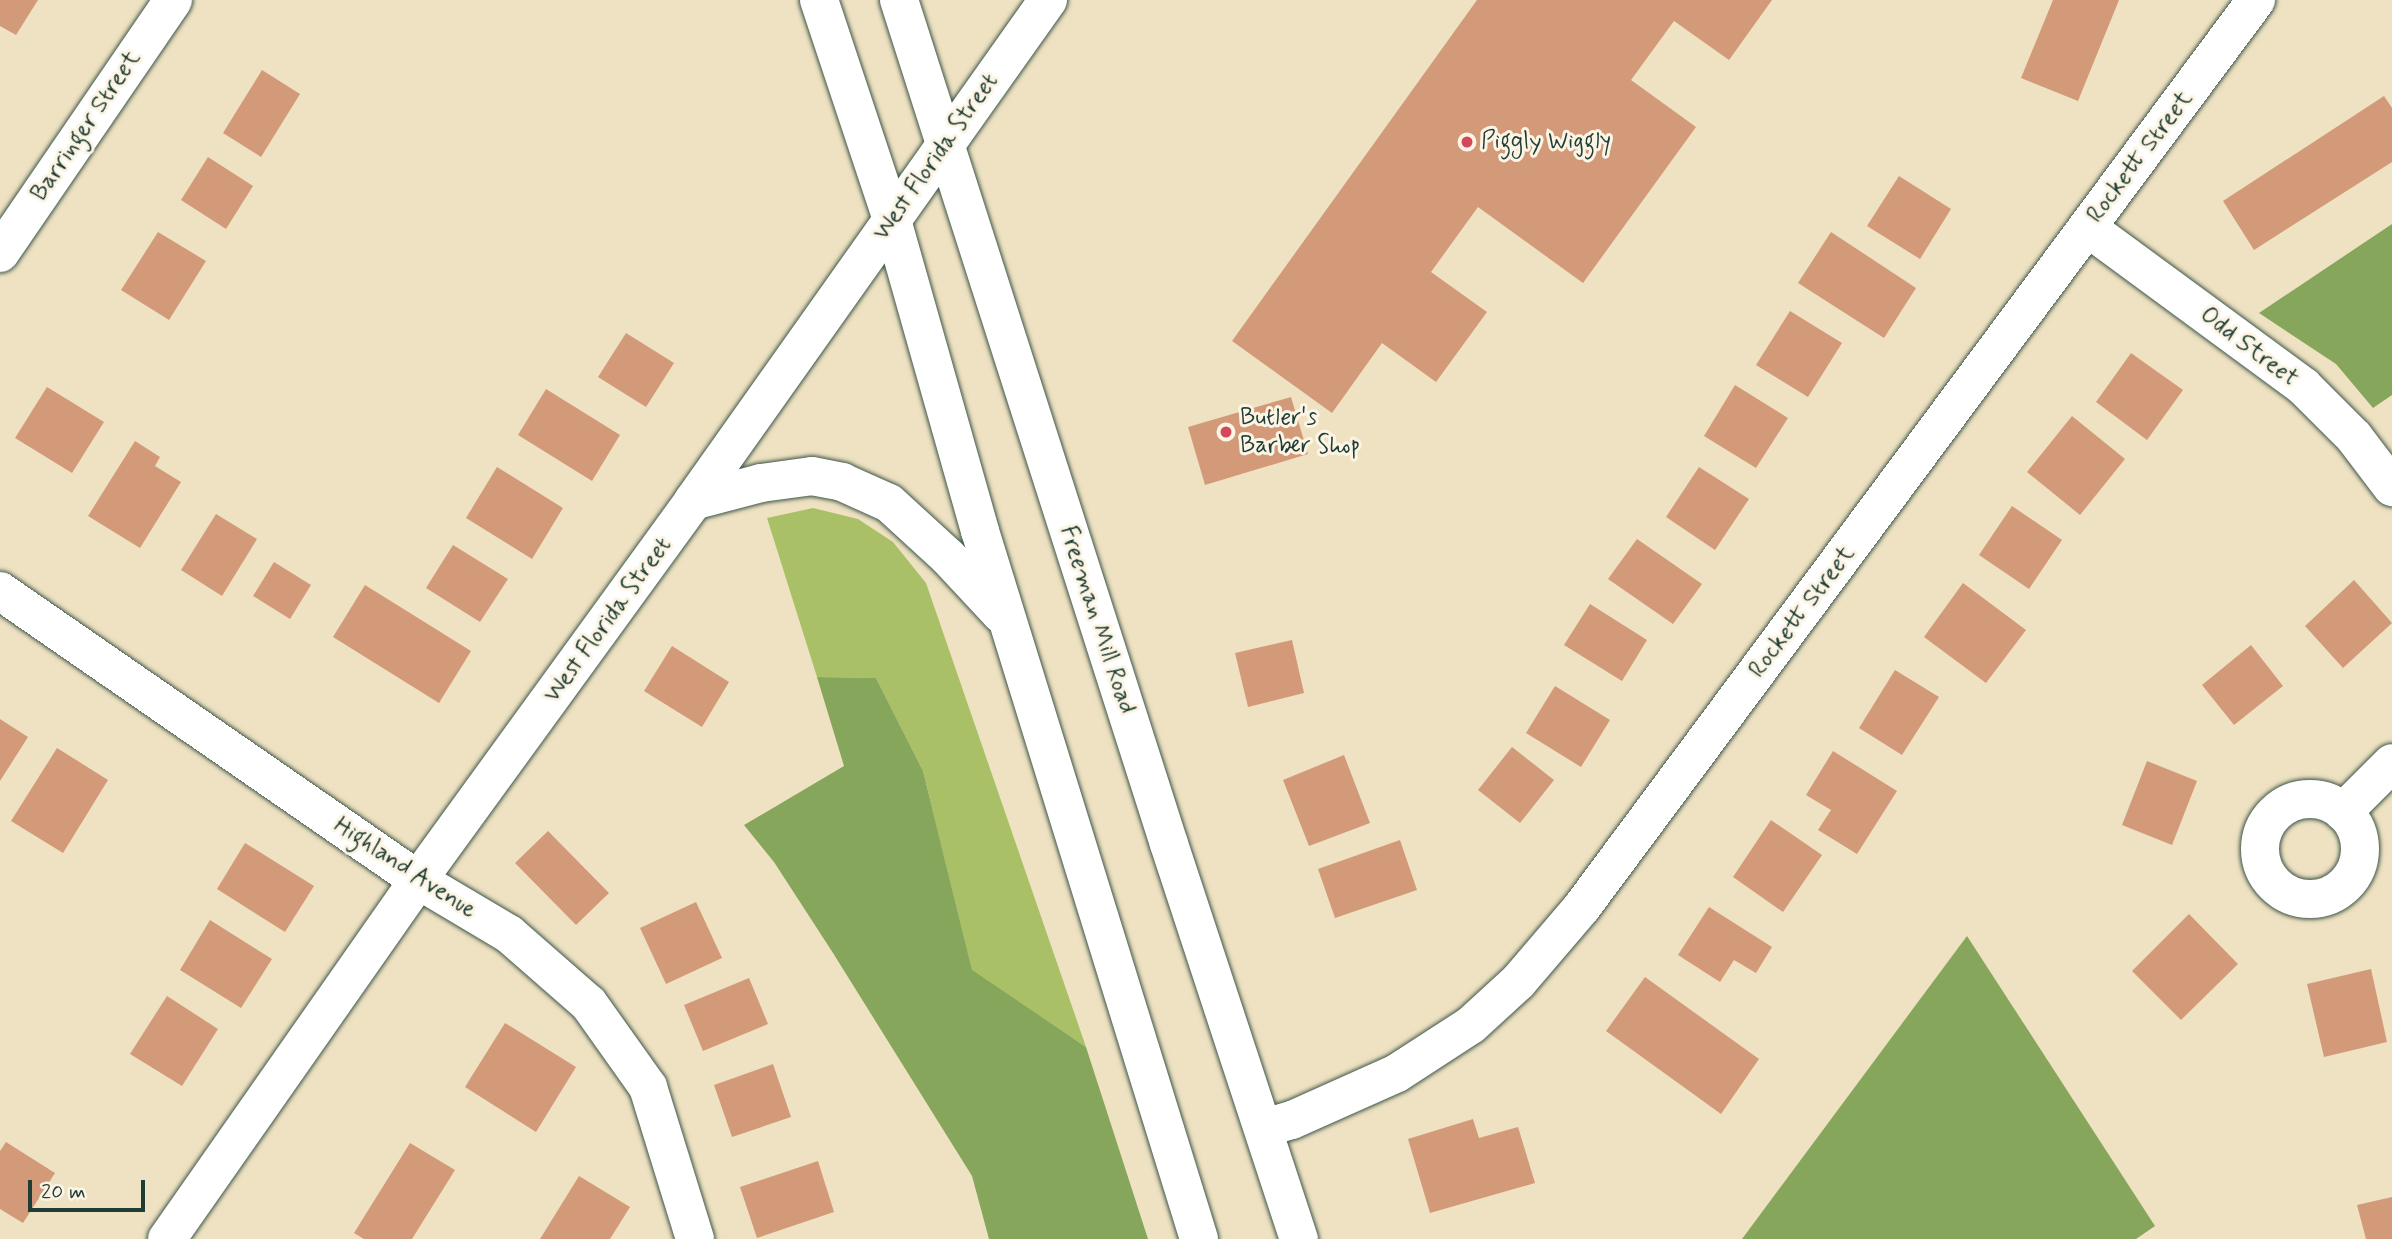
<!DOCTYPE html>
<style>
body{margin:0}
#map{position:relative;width:2392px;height:1239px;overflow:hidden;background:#efe2c2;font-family:Mynerve,sans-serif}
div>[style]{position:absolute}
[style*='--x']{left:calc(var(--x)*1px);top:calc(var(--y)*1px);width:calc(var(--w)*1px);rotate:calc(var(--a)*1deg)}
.green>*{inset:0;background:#a9c066}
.forest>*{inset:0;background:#86a65b}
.building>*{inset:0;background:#d29a79}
.roads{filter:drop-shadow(0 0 2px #3e5649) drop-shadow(0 0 2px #3e5649)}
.street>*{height:38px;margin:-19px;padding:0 19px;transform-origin:19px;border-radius:19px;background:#fff}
.street>.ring{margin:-19px;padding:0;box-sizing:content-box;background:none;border:38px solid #fff;border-radius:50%}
.secondary>*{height:38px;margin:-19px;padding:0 19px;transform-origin:19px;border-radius:19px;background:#fff}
.primary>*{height:38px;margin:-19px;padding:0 19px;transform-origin:19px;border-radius:19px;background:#fff}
.dots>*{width:19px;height:19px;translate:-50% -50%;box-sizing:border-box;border:4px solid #fcf5e5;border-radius:50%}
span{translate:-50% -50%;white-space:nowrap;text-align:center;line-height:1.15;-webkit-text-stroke:6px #fcf5e5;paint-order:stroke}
.street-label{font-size:24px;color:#1f3d34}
.poi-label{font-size:24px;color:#1f3d34}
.left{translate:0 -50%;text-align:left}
.scale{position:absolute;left:28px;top:1180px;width:117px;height:32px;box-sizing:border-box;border:4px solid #1f3d34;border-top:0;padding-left:9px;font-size:21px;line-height:24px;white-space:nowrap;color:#1f3d34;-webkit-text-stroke:5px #fcf5e5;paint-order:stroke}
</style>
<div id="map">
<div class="green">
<i style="clip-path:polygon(813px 508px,858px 519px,893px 542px,926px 583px,1086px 1047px,972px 971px,923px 771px,876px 678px,817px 677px,767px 518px)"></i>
</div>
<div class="forest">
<i style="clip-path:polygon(2392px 224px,2392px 395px,2373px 408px,2336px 364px,2259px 313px)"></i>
<i style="clip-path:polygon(817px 677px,876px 678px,923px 771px,972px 970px,1086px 1047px,1148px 1239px,989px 1239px,972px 1176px,833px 953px,774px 862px,744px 825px,844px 766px)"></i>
<i style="clip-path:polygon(1967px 936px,2155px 1226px,2136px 1239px,1742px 1239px)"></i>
</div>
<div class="building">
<i style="clip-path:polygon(0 0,38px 0,16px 35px,0 26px)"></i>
<i style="clip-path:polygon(1477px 0,1772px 0,1729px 60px,1674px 21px,1631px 80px,1696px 127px,1583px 283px,1478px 207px,1431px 272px,1487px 312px,1436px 382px,1382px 343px,1332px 413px,1232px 341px)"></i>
<i style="clip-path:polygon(2053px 0,2119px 0,2078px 101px,2021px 78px)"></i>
<i style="clip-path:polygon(262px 70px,300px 94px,261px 157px,223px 133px)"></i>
<i style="clip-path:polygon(2384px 96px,2392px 108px,2392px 162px,2254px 250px,2223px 201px)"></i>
<i style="clip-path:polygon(208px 157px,253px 186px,226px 229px,181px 200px)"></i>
<i style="clip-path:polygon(1899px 176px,1951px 209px,1920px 259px,1867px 226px)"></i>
<i style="clip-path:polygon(158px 232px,206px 261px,169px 320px,121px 290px)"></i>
<i style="clip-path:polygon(1831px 232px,1916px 288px,1884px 338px,1798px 283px)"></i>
<i style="clip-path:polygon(1790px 311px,1842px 343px,1808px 397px,1756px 365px)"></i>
<i style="clip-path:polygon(626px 333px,674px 363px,646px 407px,598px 377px)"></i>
<i style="clip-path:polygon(2131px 353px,2183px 390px,2147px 440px,2096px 402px)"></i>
<i style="clip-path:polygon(1735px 385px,1788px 418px,1756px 468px,1704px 436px)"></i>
<i style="clip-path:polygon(47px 387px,104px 422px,72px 473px,15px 438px)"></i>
<i style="clip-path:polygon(546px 389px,620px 435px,592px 481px,518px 435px)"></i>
<i style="clip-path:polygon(1291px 397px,1308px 454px,1205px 485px,1188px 427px)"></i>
<i style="clip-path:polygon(2072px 416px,2125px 459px,2080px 515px,2027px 472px)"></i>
<i style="clip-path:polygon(135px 441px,160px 457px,155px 466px,181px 482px,140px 548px,88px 516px)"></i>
<i style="clip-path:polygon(497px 467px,563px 508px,532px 559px,466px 518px)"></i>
<i style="clip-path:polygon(1699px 467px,1749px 499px,1715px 550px,1666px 517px)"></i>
<i style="clip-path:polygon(2012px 506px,2062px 540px,2029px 589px,1979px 555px)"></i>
<i style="clip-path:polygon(216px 514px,257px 539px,222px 596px,181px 570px)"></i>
<i style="clip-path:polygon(1637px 539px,1702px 584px,1673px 624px,1608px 579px)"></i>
<i style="clip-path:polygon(453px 545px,508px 579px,480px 622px,426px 588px)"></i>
<i style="clip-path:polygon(274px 562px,311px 585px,290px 619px,253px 596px)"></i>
<i style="clip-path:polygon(2354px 580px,2392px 623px,2343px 668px,2305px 626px)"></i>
<i style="clip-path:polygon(1963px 583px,2026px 630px,1986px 683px,1924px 637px)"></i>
<i style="clip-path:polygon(365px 585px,471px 651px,439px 703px,333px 637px)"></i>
<i style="clip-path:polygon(1590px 604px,1647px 640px,1622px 681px,1564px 645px)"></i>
<i style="clip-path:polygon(1292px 640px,1304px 693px,1248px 707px,1235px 653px)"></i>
<i style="clip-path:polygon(2251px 645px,2283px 686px,2234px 725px,2202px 685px)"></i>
<i style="clip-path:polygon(672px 646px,729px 682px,702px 727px,644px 691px)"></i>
<i style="clip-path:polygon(1895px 670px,1939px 697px,1902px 755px,1859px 728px)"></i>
<i style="clip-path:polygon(1555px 686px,1610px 720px,1581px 767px,1526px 733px)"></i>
<i style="clip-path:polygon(0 719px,28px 737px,0 781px)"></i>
<i style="clip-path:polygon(1512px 747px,1554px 780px,1520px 823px,1478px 790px)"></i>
<i style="clip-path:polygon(57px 748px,108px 780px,63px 853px,11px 821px)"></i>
<i style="clip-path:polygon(1833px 751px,1897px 791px,1857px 854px,1818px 830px,1831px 810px,1806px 795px)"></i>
<i style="clip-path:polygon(1344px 755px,1370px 823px,1309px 846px,1283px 780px)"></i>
<i style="clip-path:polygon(2147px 761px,2197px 781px,2172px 845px,2122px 825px)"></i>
<i style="clip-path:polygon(1771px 820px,1822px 855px,1783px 912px,1733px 877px)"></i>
<i style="clip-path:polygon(548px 831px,609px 893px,576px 925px,515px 863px)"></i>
<i style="clip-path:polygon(1400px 840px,1417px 890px,1335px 918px,1318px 869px)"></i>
<i style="clip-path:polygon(245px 843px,314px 886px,285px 932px,217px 889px)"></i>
<i style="clip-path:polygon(696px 902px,722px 958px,666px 984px,640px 928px)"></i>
<i style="clip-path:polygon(1709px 907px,1772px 947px,1756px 973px,1734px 960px,1720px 982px,1678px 955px)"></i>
<i style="clip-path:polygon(2189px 914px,2238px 964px,2181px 1020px,2132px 971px)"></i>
<i style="clip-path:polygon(210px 920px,272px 959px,241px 1008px,180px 970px)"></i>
<i style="clip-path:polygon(2371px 969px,2387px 1042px,2324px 1057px,2307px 984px)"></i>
<i style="clip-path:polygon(1645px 977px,1759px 1059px,1721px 1114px,1606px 1031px)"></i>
<i style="clip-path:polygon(749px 978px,768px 1024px,703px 1051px,684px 1005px)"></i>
<i style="clip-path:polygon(167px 996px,218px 1029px,182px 1086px,130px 1054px)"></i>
<i style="clip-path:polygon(505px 1023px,576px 1067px,536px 1132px,465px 1087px)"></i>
<i style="clip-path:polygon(773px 1064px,791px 1117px,732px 1137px,714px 1085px)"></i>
<i style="clip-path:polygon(1473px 1119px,1479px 1138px,1518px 1127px,1535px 1183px,1430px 1213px,1408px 1139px)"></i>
<i style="clip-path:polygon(6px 1142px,55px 1173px,23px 1223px,0 1209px,0 1151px)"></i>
<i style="clip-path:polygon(410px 1143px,455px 1170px,412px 1239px,364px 1239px,354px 1233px)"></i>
<i style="clip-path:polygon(818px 1161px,834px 1212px,757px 1238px,740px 1187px)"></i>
<i style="clip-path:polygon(579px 1176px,630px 1207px,610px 1239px,540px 1239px)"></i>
<i style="clip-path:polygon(2392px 1197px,2392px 1239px,2366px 1239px,2357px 1205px)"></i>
</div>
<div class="roads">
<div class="street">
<i style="--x:2088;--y:228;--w:267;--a:36.3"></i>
<i style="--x:2303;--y:386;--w:72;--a:45"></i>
<i style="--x:2354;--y:437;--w:63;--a:52.8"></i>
<i style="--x:0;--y:253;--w:306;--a:-55.6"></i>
<i style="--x:0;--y:591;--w:508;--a:34.66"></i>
<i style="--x:418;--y:880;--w:106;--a:30.7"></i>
<i style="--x:509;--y:934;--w:106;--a:41.2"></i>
<i style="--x:589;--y:1004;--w:102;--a:54.6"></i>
<i style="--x:648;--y:1087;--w:159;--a:72.8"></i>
<i class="ring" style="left:2260px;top:799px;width:62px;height:62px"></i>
<i style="--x:2343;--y:812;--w:69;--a:-45"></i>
<i style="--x:1265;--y:1128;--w:28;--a:-17"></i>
<i style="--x:1292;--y:1120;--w:115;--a:-24.1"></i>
<i style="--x:1397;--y:1073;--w:88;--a:-33"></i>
<i style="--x:1471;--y:1025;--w:64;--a:-42.5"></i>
<i style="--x:1518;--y:982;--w:99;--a:-49.5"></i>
<i style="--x:1582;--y:907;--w:1130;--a:-53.38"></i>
</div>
<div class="secondary">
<i style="--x:167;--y:1239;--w:438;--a:-55"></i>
<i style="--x:418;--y:880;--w:468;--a:-54"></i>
<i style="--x:693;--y:501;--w:614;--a:-54.68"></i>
</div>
<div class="primary">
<i style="--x:819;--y:0;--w:232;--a:71.6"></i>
<i style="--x:892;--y:220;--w:323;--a:74.2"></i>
<i style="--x:980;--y:531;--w:741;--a:72.81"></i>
<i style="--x:899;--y:0;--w:886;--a:72.26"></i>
<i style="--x:1169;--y:844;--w:416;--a:71.8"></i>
<i style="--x:693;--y:501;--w:70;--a:-14.8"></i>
<i style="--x:761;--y:483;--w:51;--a:-7.8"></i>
<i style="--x:812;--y:476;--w:31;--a:11"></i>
<i style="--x:842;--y:482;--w:51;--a:24.1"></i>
<i style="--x:889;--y:503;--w:80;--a:42.5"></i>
<i style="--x:948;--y:557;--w:78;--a:47.1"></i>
</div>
</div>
<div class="dots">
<i style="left:1467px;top:142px;background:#d1495b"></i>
<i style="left:1226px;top:432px;background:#d1495b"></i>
</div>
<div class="street-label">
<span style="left:86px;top:126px;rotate:-56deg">Barringer Street</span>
<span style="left:936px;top:157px;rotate:-55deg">West Florida Street</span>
<span style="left:2140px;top:157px;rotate:-53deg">Rockett Street</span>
<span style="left:2249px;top:347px;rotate:37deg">Odd Street</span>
<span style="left:1802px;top:612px;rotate:-53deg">Rockett Street</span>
<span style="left:608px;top:620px;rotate:-54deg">West Florida Street</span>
<span style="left:1097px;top:620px;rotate:72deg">Freeman Mill Road</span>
<span style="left:405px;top:868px;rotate:33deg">Highland Avenue</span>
</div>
<div class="poi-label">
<span class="left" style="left:1481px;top:142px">Piggly Wiggly</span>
<span class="left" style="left:1240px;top:432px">Butler's<br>Barber Shop</span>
</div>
<div class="scale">20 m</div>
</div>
